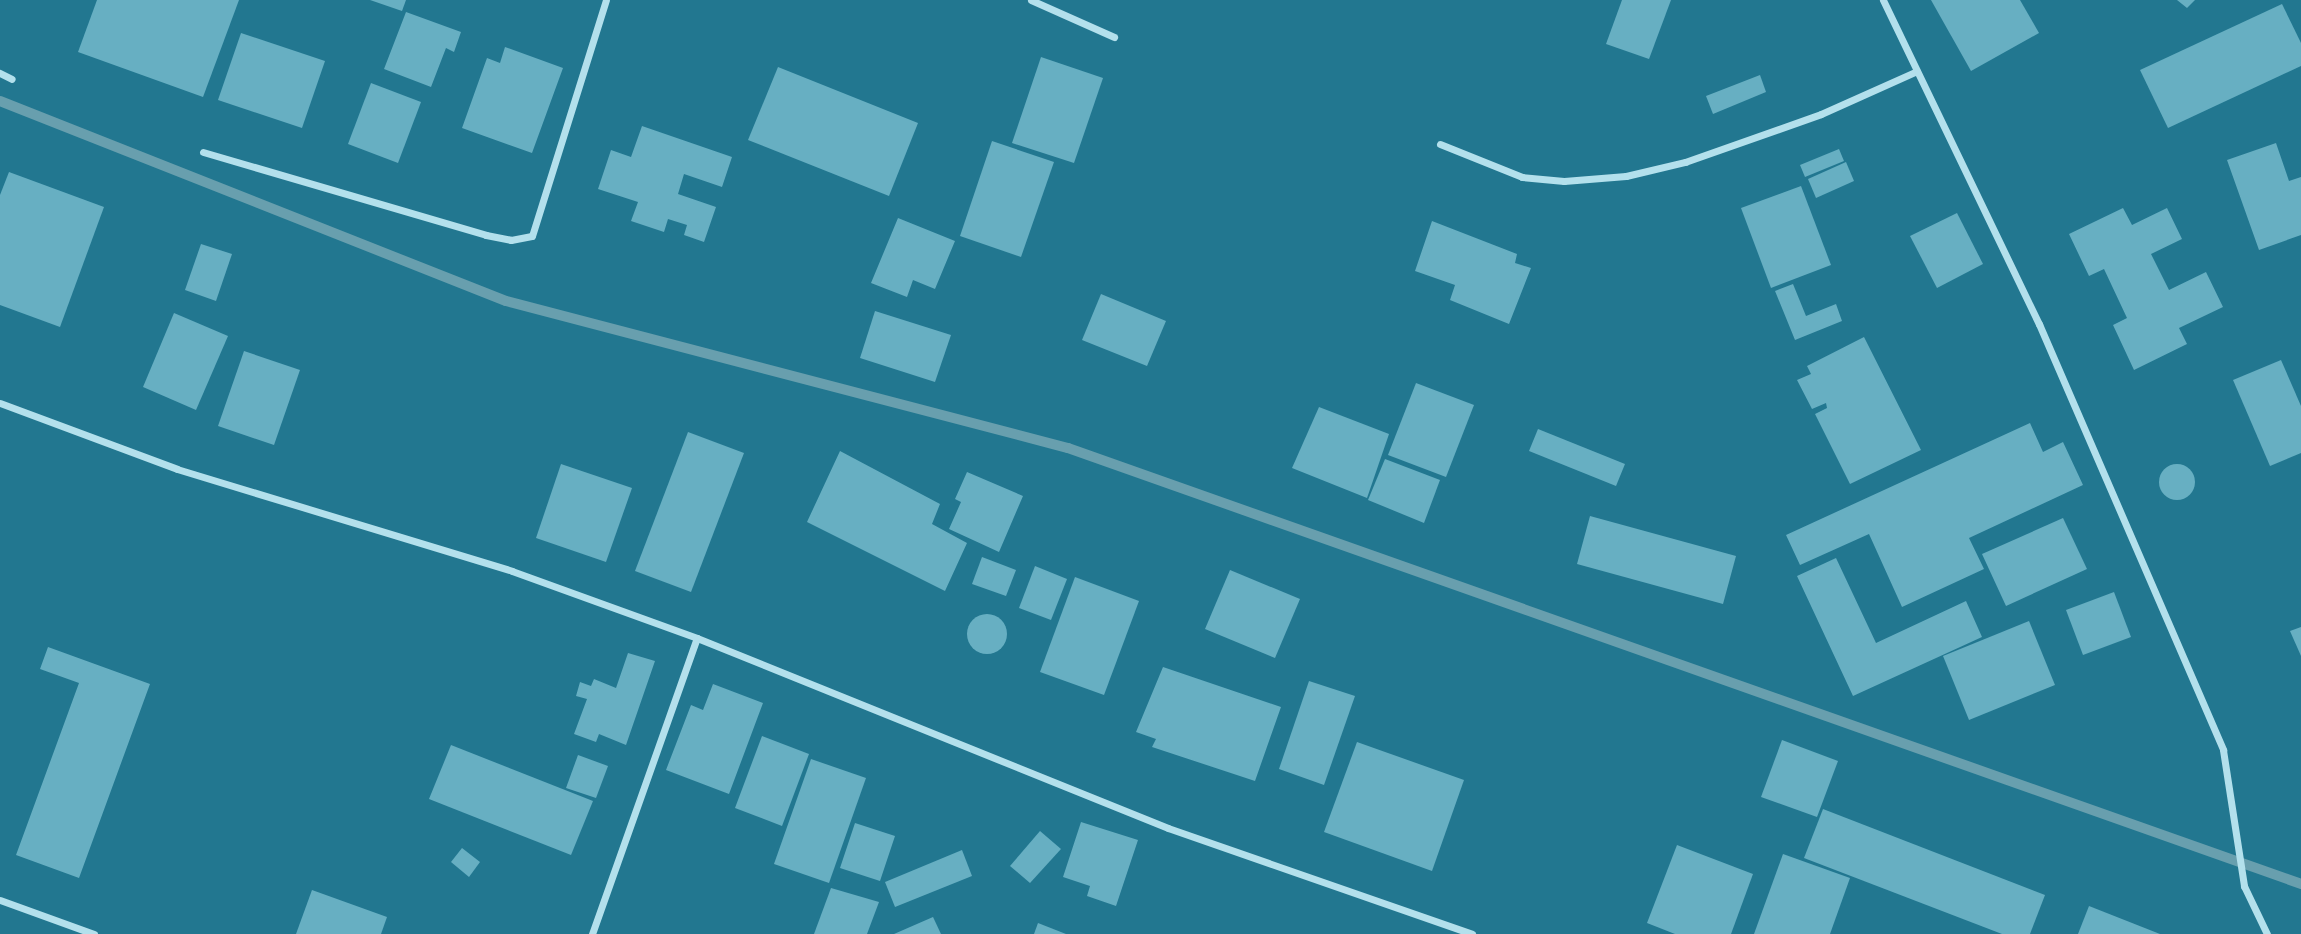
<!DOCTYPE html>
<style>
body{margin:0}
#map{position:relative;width:2301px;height:934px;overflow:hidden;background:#227790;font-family:Mulish,sans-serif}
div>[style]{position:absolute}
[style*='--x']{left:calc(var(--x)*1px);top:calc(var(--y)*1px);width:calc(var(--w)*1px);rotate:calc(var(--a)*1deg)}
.stream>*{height:10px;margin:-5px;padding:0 5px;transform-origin:5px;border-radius:5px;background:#689fae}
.building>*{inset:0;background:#67afc2}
.round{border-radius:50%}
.street>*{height:7px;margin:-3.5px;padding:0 3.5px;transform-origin:3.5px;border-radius:3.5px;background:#b3e0ec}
span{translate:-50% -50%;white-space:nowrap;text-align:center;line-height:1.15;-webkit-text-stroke:7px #227790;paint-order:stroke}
</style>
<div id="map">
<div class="stream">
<i style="--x:0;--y:101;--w:544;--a:21.57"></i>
<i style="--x:506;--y:301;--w:581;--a:14.66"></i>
<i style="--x:1068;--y:448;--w:1308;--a:19.47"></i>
</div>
<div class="building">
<i style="clip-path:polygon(97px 0,239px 0,203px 97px,78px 52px)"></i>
<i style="clip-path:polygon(370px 0,406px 0,402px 11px)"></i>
<i style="clip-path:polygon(1622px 0,1671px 0,1649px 59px,1606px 44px)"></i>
<i style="clip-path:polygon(1931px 0,2020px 0,2039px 33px,1971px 71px)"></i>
<i style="clip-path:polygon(2177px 0,2195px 0,2187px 8px)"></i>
<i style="clip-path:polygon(2282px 4px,2301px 43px,2301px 66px,2168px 128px,2140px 70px)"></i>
<i style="clip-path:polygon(406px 12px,461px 32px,454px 52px,446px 48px,431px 87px,384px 69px)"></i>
<i style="clip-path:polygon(241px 33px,325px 61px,302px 128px,218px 100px)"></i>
<i style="clip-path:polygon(505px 47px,563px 68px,532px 153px,462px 128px,487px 58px,500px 63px)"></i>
<i style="clip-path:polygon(1041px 57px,1103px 78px,1074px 163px,1012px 143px)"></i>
<i style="clip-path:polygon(778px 67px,918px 123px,889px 196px,748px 140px)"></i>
<i style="clip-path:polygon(1760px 75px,1766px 92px,1713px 114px,1706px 96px)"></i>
<i style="clip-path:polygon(371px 83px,421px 102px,398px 163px,348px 144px)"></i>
<i style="clip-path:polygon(642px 126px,732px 157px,722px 187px,684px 174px,678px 194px,716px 207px,704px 242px,684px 235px,687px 225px,668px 219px,664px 232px,631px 221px,638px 202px,598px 189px,611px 150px,631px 157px)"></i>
<i style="clip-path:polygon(992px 141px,1054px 162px,1021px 257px,960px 236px)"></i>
<i style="clip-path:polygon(2276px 143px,2289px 181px,2301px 177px,2301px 235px,2259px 250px,2227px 160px)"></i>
<i style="clip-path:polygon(1839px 149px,1844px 161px,1805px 177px,1800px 165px)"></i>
<i style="clip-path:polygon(1846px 162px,1854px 181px,1816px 198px,1808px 179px)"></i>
<i style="clip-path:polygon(9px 172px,104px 207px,60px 327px,0 305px,0 195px)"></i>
<i style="clip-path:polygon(1801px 186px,1831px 265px,1771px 288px,1741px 208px)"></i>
<i style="clip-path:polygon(2123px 208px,2132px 225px,2167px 208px,2182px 239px,2151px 254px,2169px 290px,2206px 272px,2223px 307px,2179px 328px,2187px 344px,2134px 370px,2113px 325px,2127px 318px,2104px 269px,2089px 276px,2069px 234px)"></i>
<i style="clip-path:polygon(1957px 213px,1983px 264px,1937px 288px,1910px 236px)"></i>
<i style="clip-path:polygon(898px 218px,955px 241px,935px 289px,913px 280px,907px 297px,871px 283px)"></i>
<i style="clip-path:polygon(1432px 221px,1517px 254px,1515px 263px,1531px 268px,1509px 324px,1450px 300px,1455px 285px,1415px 271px)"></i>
<i style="clip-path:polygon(201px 244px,232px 254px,216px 301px,185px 290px)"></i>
<i style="clip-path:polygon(1793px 284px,1806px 316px,1836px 304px,1842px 321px,1795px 340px,1775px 291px)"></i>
<i style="clip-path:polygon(1101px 294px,1166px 321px,1147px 366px,1082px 340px)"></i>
<i style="clip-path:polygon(875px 311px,951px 335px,935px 382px,860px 358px)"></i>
<i style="clip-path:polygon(174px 313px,228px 336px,196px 410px,143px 387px)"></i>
<i style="clip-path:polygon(1864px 337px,1921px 450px,1850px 484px,1815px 414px,1827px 408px,1826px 403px,1812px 409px,1797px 380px,1811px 374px,1807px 366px)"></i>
<i style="clip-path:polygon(244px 351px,300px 370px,274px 445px,218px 426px)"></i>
<i style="clip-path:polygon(2281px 360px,2301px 406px,2301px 453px,2270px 466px,2233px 380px)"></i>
<i style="clip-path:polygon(1416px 383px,1474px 405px,1446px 477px,1388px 455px)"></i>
<i style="clip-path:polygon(1319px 407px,1389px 434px,1367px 498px,1292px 468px)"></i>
<i style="clip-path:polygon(2030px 423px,2043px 452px,2063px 442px,2083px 485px,1969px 538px,1984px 569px,1902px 607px,1869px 534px,1800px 565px,1786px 535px)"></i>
<i style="clip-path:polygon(1538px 429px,1625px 464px,1616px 486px,1529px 451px)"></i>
<i style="clip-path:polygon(688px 432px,744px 453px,691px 592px,635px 571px)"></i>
<i style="clip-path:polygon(840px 451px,940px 504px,932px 524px,967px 543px,945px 591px,807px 522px)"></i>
<i style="clip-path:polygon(1385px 459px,1440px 480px,1424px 523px,1368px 500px)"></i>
<i class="round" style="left:2159px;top:464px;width:36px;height:36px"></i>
<i style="clip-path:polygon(561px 464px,632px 488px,606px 562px,536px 538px)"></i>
<i style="clip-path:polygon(967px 472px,1023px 496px,999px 552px,949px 529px,961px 502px,955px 499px)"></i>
<i style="clip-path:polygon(1590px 516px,1736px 556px,1723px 604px,1577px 564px)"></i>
<i style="clip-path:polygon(2063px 518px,2087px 569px,2006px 606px,1982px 554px)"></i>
<i style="clip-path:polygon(982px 557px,1016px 570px,1006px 596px,972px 584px)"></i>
<i style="clip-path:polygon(1836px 558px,1876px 643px,1966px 601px,1982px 637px,1853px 696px,1797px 576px)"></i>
<i style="clip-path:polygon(1035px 566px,1067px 579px,1051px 620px,1019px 608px)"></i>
<i style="clip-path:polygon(1230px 570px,1300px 599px,1275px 658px,1205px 629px)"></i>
<i style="clip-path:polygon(1075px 577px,1139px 601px,1104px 695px,1040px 672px)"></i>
<i style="clip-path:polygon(2114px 592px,2131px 637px,2083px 655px,2066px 610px)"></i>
<i class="round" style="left:967px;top:614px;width:40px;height:40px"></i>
<i style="clip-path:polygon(2029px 621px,2055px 685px,1969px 720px,1943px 656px)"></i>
<i style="clip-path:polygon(2301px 627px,2301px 656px,2290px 631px)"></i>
<i style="clip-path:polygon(48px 647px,150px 684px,79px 878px,16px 855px,79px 683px,40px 669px)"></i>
<i style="clip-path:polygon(628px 653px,655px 661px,626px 745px,599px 734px,596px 742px,574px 734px,587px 699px,576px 696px,580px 682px,591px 686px,594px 679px,616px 688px)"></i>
<i style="clip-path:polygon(1163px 667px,1281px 707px,1255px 781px,1152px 747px,1156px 739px,1136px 732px)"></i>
<i style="clip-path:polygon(1309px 681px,1355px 696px,1324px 785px,1279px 769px)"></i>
<i style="clip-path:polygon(713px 684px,763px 703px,729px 794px,666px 770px,691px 705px,703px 710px)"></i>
<i style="clip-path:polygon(762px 736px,809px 754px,782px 826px,735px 808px)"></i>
<i style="clip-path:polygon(1782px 740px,1838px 761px,1817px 817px,1761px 797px)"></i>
<i style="clip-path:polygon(1357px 742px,1464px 780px,1432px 871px,1324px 832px)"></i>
<i style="clip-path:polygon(451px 745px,593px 801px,571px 855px,429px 799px)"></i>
<i style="clip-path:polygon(578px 755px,608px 766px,596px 798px,566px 788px)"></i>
<i style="clip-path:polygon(811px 759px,866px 778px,829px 883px,774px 864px)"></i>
<i style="clip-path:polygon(1823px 809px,2045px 895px,2030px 934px,2002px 934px,1804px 858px)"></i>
<i style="clip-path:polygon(1081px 822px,1138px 840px,1116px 906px,1087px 896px,1090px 886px,1063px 877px)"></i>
<i style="clip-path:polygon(855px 823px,895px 836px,880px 881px,840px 868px)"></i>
<i style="clip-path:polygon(1040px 831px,1061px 849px,1030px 883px,1010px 866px)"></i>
<i style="clip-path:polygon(1677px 845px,1753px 874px,1731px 934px,1675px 934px,1647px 923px)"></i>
<i style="clip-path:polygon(462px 848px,480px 862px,469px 877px,451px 862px)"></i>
<i style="clip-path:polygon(962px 850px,972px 876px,895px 907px,885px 882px)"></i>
<i style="clip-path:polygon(1783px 854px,1850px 878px,1830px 934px,1754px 934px)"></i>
<i style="clip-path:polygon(831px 888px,879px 902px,867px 934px,814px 934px)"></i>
<i style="clip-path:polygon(312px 890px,387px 917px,381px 934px,296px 934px)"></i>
<i style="clip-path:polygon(2089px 906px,2160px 934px,2078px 934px)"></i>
<i style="clip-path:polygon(933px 917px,941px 934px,894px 934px)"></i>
<i style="clip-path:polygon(1038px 923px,1066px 934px,1034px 934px)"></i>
</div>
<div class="street">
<i style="--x:1031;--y:0;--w:91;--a:24"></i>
<i style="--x:1883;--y:0;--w:360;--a:64.3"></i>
<i style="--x:2039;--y:324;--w:464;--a:66.6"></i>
<i style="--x:2223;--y:750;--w:138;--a:81.2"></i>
<i style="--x:2244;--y:886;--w:53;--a:64.4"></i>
<i style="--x:0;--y:73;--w:13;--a:27"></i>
<i style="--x:1440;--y:144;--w:88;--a:21.9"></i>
<i style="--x:1522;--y:177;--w:42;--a:5.4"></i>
<i style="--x:1564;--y:181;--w:62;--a:-4.6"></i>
<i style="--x:1626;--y:176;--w:61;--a:-13.3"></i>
<i style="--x:1685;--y:162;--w:144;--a:-19.4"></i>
<i style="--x:1821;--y:114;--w:105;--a:-24.1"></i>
<i style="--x:203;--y:152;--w:295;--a:16.3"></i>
<i style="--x:486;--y:235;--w:25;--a:11"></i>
<i style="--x:511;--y:240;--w:21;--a:-11"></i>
<i style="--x:532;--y:236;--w:247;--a:-72.6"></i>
<i style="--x:0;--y:403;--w:189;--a:20.4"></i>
<i style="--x:177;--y:469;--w:350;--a:16.9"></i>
<i style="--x:512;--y:571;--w:197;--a:19.9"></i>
<i style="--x:697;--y:638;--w:508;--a:21.97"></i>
<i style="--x:1168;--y:828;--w:322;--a:19.2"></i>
<i style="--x:0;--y:900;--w:100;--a:19.9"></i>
<i style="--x:592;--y:934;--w:314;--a:-70.5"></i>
</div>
</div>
